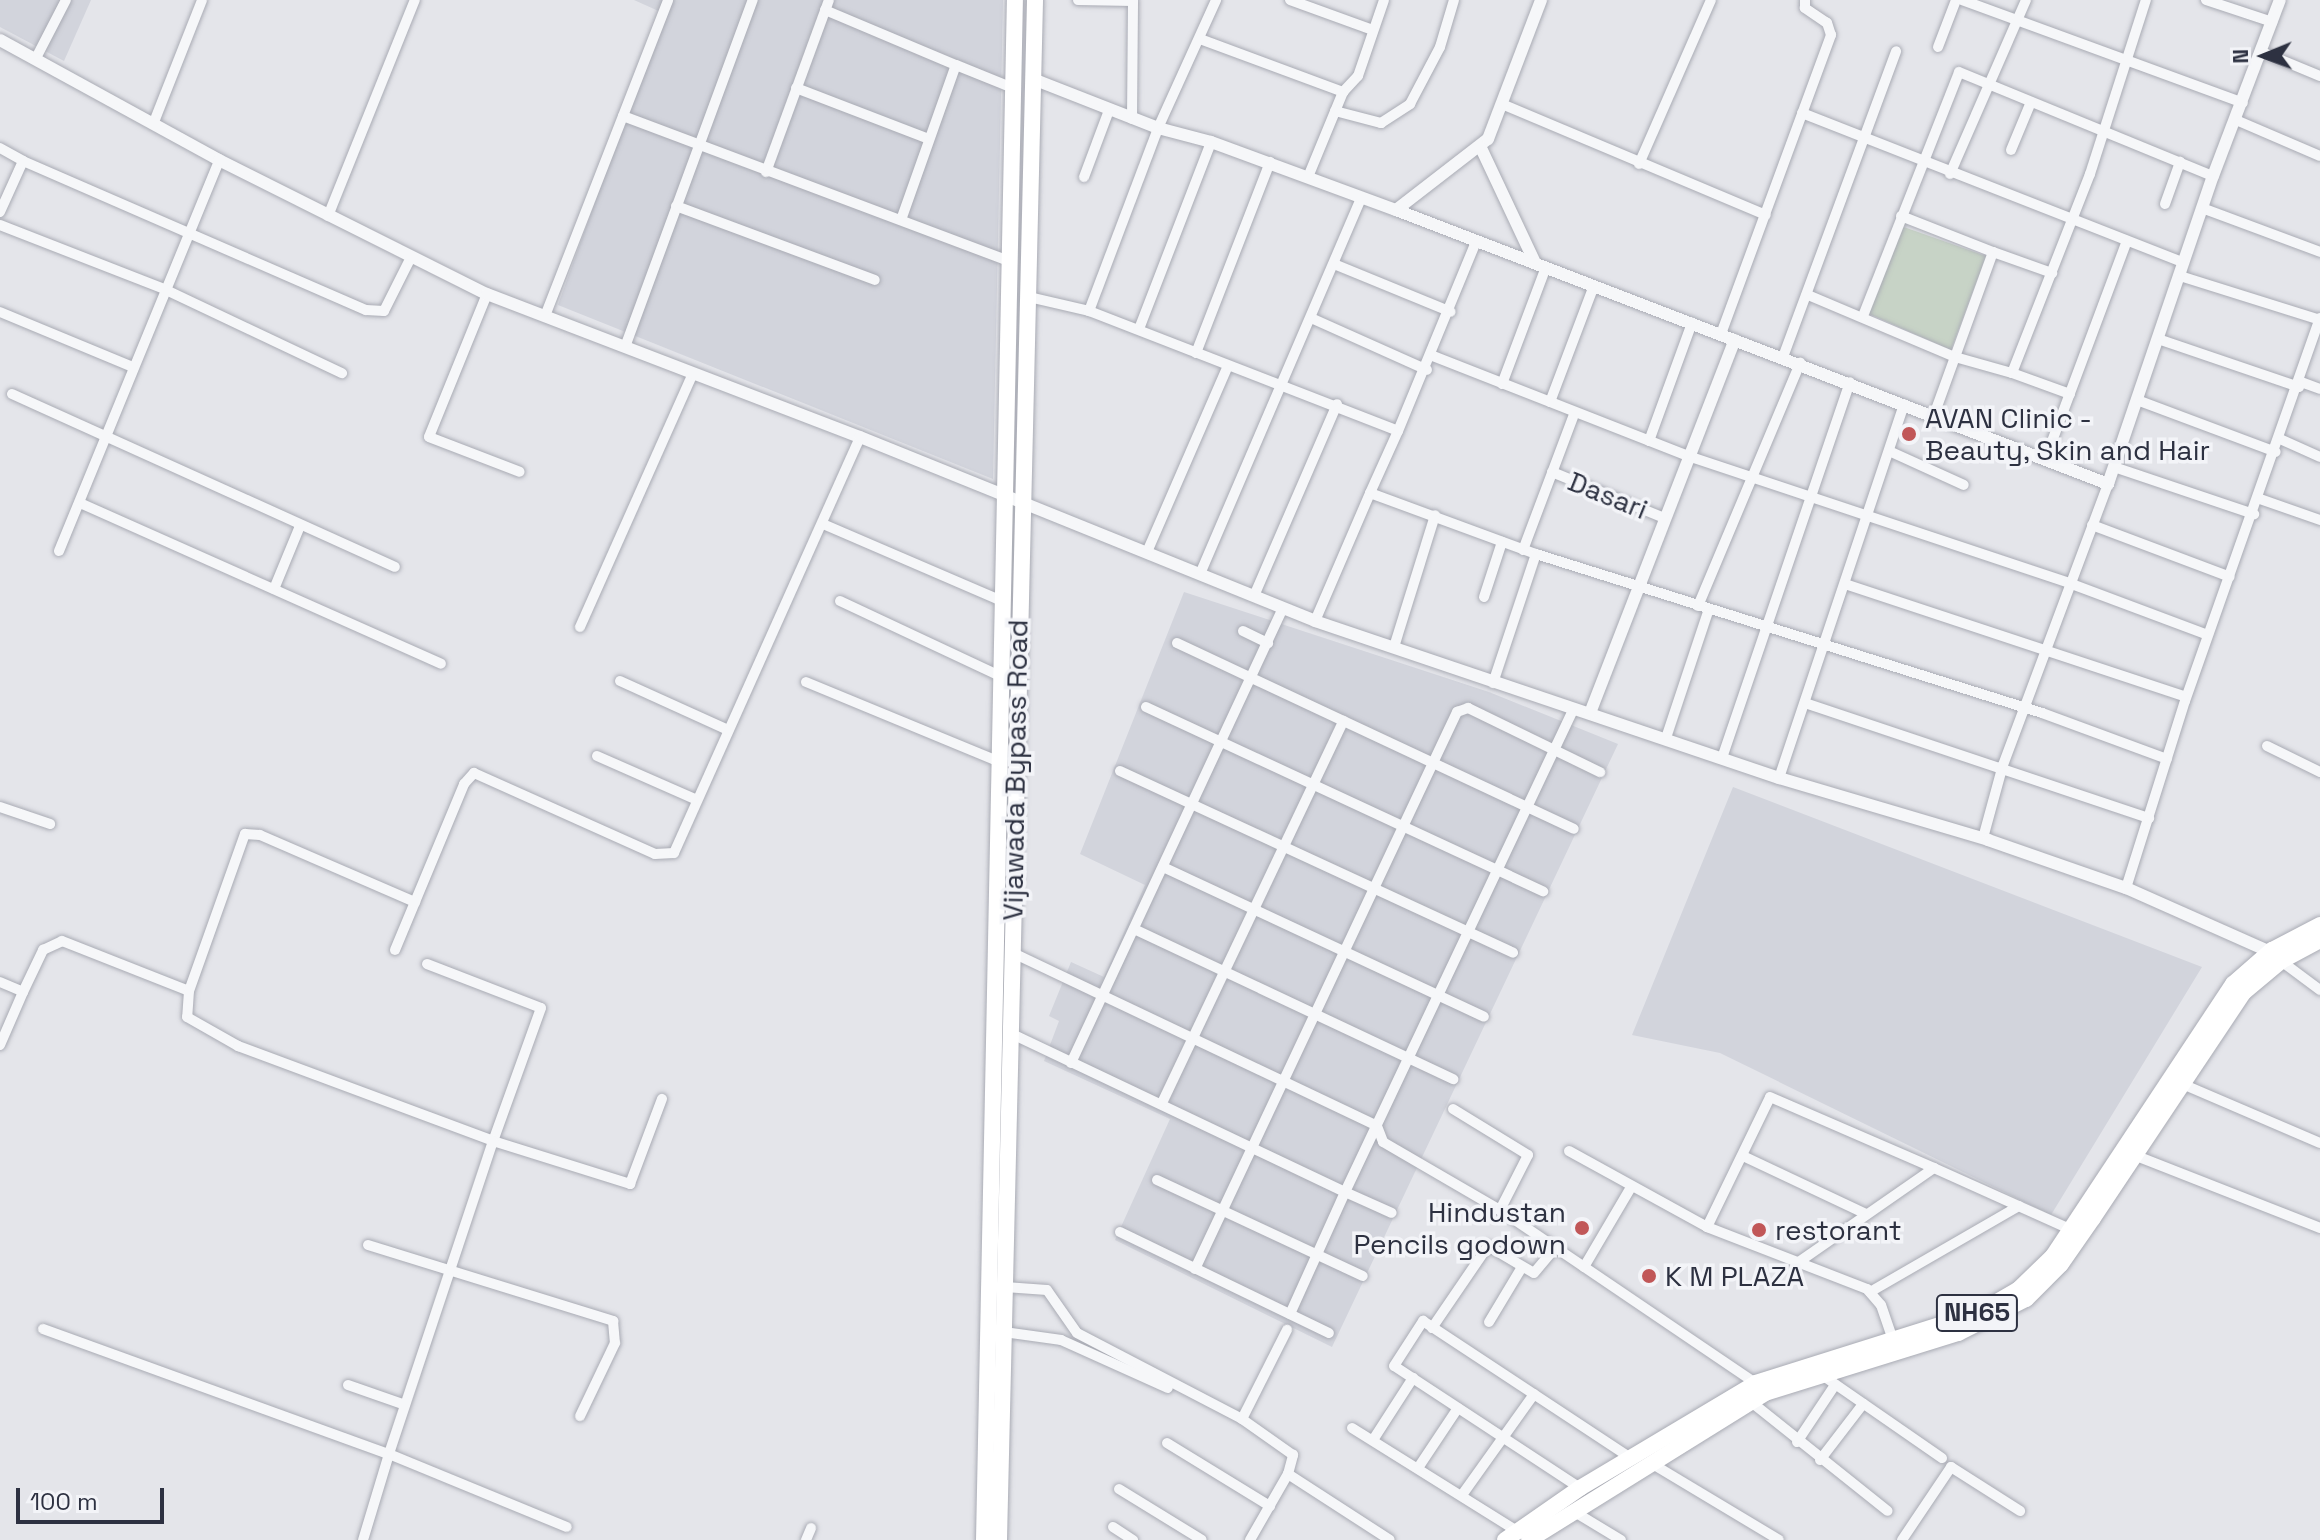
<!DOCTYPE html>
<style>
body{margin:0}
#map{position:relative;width:2320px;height:1540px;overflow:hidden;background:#e4e5ea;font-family:"Space Grotesk",sans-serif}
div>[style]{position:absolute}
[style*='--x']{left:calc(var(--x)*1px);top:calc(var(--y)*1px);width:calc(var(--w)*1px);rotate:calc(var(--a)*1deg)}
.built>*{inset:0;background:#d2d4dc}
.green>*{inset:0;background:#c7d3c6}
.roads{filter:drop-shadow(0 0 2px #a9abb4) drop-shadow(0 0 2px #a9abb4)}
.minor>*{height:10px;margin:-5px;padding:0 5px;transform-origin:5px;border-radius:5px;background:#f6f7f9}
.tertiary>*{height:12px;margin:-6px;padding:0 6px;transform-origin:6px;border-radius:6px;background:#f6f7f9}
.primary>*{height:16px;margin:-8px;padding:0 8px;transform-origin:8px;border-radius:8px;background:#fff}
.trunk>*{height:16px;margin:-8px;padding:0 8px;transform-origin:8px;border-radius:8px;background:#fff}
.dots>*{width:22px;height:22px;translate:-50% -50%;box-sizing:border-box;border:4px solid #f3f4f8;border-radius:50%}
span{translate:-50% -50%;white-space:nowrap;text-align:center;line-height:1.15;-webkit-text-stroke:7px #f3f4f8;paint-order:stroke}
.shield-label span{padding:2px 6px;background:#f3f4f8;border:2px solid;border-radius:6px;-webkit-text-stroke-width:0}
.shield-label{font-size:26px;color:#2d3141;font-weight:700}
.poi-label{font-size:28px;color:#2d3141}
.left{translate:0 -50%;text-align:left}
.right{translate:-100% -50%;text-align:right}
.street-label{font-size:28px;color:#2d3141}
.north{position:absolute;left:2224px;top:16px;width:80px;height:80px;-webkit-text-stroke:6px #f3f4f8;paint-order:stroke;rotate:269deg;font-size:22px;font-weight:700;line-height:32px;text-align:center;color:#2d3141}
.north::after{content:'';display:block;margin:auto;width:28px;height:36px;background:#2d3141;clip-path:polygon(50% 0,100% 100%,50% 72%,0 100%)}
.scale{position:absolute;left:16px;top:1488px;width:148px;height:36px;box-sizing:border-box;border:4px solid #2d3141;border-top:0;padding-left:10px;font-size:24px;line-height:28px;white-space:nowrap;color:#2d3141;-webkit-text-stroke:6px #f3f4f8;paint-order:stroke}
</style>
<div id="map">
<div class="built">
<i style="clip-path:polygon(0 0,91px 0,64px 61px,0 27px)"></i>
<i style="clip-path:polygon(634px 0,1003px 0,993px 479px,558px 305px,663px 13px)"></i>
<i style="clip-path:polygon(1184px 592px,1489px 692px,1618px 744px,1332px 1347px,1115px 1240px,1170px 1119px,1044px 1061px,1059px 1021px,1049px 1016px,1071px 962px,1104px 977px,1145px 885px,1080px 854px)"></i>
<i style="clip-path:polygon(1733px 787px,2202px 967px,2051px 1215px,1720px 1053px,1632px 1035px)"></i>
</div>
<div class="green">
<i style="clip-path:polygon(1901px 226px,1986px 256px,1951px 350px,1867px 313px)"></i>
</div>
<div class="roads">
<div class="minor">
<i style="--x:1078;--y:0;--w:55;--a:1"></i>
<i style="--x:1290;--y:0;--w:88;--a:19.9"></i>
<i style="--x:1962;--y:0;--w:299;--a:20.1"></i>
<i style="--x:2206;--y:0;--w:70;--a:18.4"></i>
<i style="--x:825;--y:10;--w:142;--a:22.8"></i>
<i style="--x:1200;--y:39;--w:153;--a:20.3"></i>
<i style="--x:1343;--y:92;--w:92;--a:112.4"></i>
<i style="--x:1938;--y:47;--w:50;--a:-69"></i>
<i style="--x:2262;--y:52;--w:63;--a:22.5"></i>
<i style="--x:36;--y:58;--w:65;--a:-62.7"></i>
<i style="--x:796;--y:88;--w:142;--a:21"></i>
<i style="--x:1343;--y:92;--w:22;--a:-47"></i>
<i style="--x:1358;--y:76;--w:80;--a:-71.1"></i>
<i style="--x:1502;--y:104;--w:286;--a:22.8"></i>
<i style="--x:1335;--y:111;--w:48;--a:14.6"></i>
<i style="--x:1381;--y:123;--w:35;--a:-33"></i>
<i style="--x:1410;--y:104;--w:64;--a:-62.2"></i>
<i style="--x:1440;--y:47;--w:49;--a:-73.4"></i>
<i style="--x:1802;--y:113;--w:410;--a:21.4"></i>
<i style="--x:623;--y:116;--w:410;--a:20.6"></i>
<i style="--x:1132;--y:119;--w:119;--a:-89.5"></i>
<i style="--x:2236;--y:120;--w:91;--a:23.2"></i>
<i style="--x:154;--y:122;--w:131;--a:-68.5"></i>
<i style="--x:0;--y:148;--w:26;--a:29"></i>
<i style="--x:23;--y:161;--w:56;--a:114.3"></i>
<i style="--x:2011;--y:150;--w:52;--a:-67.4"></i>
<i style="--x:23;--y:161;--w:374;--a:23.5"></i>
<i style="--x:366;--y:310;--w:18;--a:3"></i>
<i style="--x:384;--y:311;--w:58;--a:-63.4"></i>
<i style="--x:1639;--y:164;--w:179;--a:-66.3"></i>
<i style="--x:766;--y:172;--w:183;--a:-69.9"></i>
<i style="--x:1950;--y:174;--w:190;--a:-66.4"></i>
<i style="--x:1084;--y:177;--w:72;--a:-69.5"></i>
<i style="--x:2165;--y:204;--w:45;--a:-70.3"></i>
<i style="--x:676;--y:206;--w:212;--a:20.4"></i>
<i style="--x:2202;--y:208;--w:126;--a:20.4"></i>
<i style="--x:328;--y:216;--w:233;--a:-68.1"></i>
<i style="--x:1901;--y:216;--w:99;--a:21.4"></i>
<i style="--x:1993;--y:252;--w:173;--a:109.9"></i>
<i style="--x:901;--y:220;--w:164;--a:-70.5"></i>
<i style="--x:956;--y:65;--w:61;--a:22"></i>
<i style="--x:0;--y:225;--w:176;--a:21.3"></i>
<i style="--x:164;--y:289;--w:197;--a:25.3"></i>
<i style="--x:1993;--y:252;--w:63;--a:19.6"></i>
<i style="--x:1334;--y:264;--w:126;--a:22.3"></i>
<i style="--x:2180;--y:276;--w:147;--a:17.4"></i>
<i style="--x:487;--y:294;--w:154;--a:112.1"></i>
<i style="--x:429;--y:437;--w:97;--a:21"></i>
<i style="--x:1808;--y:295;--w:160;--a:22.9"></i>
<i style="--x:1955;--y:357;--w:59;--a:15.7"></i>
<i style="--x:1029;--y:297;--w:62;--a:13.1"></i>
<i style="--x:1089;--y:311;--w:331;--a:21.2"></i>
<i style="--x:1398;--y:431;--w:204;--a:-67.6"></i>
<i style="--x:1089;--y:311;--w:196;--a:-69.3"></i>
<i style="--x:1158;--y:128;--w:141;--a:-65.6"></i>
<i style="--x:0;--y:312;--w:144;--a:22.5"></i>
<i style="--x:545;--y:316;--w:339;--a:-68.7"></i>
<i style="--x:1863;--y:316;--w:262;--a:-68.5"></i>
<i style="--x:1959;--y:72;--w:274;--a:22.3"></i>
<i style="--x:1311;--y:318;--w:127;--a:24.1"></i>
<i style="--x:1139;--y:329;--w:200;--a:-68.9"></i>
<i style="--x:1721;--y:334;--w:319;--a:-69.8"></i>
<i style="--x:1831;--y:35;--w:13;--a:-108"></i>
<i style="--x:1827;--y:23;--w:27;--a:-146"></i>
<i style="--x:1805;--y:8;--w:8;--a:-90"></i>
<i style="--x:2158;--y:339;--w:149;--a:18.8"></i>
<i style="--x:625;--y:347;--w:370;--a:-69.8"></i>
<i style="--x:1196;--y:353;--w:205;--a:-68.8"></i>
<i style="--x:1433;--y:356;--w:274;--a:21.4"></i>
<i style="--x:1688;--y:456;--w:402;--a:18.4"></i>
<i style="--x:2069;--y:583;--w:148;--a:20.5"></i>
<i style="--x:1783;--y:357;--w:326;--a:-69.7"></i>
<i style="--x:2301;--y:382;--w:20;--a:20"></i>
<i style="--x:1502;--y:384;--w:125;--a:-69.4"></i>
<i style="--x:12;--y:394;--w:420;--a:24.3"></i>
<i style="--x:2070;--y:394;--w:62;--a:-160.1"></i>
<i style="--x:2012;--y:373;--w:214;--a:-68.6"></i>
<i style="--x:2090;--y:174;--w:183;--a:-72.2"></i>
<i style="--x:2137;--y:400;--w:148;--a:20.5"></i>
<i style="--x:1550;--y:402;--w:122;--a:-69.3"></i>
<i style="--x:1398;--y:431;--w:68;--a:114.3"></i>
<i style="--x:1370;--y:493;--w:177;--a:20.2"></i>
<i style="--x:1536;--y:554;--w:530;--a:17.44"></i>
<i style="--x:2042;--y:713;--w:133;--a:20.2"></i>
<i style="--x:2280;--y:439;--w:44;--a:24.2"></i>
<i style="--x:1649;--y:441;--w:126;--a:-70"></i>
<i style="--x:1889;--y:451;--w:82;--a:24.4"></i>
<i style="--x:2045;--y:460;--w:234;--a:-69.5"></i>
<i style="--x:2114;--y:467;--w:148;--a:18.6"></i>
<i style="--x:1552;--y:472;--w:121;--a:22.3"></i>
<i style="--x:2260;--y:499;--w:64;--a:19.3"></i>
<i style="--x:80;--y:503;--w:395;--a:24"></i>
<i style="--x:823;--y:524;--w:197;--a:23.3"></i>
<i style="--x:2092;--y:525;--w:147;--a:20.6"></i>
<i style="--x:1523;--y:550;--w:147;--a:-69.4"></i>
<i style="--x:59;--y:551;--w:422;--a:-67.7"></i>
<i style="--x:1147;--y:552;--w:203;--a:-66.5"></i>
<i style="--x:1200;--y:574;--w:408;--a:-66.8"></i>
<i style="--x:1845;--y:584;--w:359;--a:18.3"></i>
<i style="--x:274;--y:589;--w:68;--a:-67.6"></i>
<i style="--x:1254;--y:596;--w:209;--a:-66.6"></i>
<i style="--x:1484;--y:597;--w:58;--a:-71.9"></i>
<i style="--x:840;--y:601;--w:179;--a:25.1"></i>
<i style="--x:1698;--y:606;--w:264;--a:-67.2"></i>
<i style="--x:1315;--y:621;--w:139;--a:-66.7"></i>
<i style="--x:580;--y:627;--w:278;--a:-66"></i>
<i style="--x:1243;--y:631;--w:28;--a:26"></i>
<i style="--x:1177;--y:643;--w:438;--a:25.1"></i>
<i style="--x:1394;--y:647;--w:138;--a:-72.7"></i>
<i style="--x:620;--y:681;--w:119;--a:24.4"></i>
<i style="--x:806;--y:682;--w:210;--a:22.4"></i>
<i style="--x:1493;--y:683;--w:136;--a:-71.6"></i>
<i style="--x:1805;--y:703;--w:363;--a:18.5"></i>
<i style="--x:1146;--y:707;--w:438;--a:24.9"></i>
<i style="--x:1666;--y:738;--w:136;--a:-71.6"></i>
<i style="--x:2267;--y:746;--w:59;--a:26.1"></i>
<i style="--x:597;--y:756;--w:109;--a:23.7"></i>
<i style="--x:1722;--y:758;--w:397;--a:-71.2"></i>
<i style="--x:1120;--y:771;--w:433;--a:24.8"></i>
<i style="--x:1779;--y:778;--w:394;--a:-71.5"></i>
<i style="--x:0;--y:807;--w:53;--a:18.8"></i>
<i style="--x:1983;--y:838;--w:76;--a:-74.7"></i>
<i style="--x:2003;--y:765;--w:300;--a:-69.5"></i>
<i style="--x:1163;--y:867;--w:354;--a:25"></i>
<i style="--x:2126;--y:888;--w:196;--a:-72.5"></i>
<i style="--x:2185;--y:701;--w:406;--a:-70.6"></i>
<i style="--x:1134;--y:929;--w:353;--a:25.2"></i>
<i style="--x:395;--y:950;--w:180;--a:-67.4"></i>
<i style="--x:464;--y:784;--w:15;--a:-48"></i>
<i style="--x:474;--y:773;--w:198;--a:24.1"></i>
<i style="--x:655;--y:854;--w:19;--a:-3"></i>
<i style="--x:674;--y:853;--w:456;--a:-65.9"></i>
<i style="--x:1011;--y:952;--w:405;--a:25.4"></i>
<i style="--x:1377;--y:1126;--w:17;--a:69"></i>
<i style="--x:1383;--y:1142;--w:135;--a:30.2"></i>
<i style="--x:1500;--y:1210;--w:309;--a:34.1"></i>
<i style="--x:2281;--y:961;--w:49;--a:36.6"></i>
<i style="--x:427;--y:964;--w:122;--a:21.1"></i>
<i style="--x:541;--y:1008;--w:141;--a:109.8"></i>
<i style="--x:493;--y:1141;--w:144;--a:17.4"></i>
<i style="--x:630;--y:1184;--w:91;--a:-69.4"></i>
<i style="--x:0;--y:982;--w:25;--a:23"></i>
<i style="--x:23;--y:992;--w:47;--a:-64.5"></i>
<i style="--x:43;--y:950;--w:21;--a:-25"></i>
<i style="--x:62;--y:941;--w:136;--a:21.5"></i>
<i style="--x:189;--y:991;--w:167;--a:-70.4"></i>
<i style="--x:245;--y:834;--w:15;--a:4"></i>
<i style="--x:260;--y:835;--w:169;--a:23.4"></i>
<i style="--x:189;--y:991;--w:26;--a:94"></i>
<i style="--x:187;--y:1017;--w:59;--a:29.6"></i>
<i style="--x:238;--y:1046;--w:272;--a:20.4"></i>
<i style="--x:493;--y:1141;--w:330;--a:108.4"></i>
<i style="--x:389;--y:1454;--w:192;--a:22.3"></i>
<i style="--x:1010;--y:1033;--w:371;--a:25.4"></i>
<i style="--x:1345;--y:1192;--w:535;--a:-64.68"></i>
<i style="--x:0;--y:1045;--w:58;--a:-66.5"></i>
<i style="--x:1071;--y:1063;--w:502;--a:-65.02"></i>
<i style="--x:2180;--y:1083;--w:152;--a:23.2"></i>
<i style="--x:1162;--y:1103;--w:423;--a:-64.6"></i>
<i style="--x:1453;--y:1109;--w:88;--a:31.5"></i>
<i style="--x:1528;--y:1155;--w:62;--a:117"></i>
<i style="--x:1569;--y:1151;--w:158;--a:28.8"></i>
<i style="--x:1707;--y:1227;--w:172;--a:21.2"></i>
<i style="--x:1867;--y:1289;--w:21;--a:49"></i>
<i style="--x:1881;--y:1305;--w:36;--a:71"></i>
<i style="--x:2134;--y:1155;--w:200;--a:21.4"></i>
<i style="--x:1743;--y:1156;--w:136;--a:25.2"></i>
<i style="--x:1934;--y:1168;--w:149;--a:24.2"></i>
<i style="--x:1157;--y:1180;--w:227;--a:25"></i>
<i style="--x:1707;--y:1227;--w:144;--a:-64.1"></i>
<i style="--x:1770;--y:1097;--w:179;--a:23.4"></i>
<i style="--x:1934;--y:1168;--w:165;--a:145.2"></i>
<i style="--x:1120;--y:1232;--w:232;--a:25.8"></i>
<i style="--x:368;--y:1245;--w:257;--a:17.2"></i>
<i style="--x:613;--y:1321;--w:22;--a:85"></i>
<i style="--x:615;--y:1343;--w:81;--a:115.6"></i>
<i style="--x:1584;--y:1267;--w:91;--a:-59.5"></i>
<i style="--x:1195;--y:1269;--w:616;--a:-64.81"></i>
<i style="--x:1457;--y:712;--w:12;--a:-20"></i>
<i style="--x:1468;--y:708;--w:147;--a:25.9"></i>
<i style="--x:1005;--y:1287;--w:42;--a:4.1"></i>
<i style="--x:1047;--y:1290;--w:52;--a:55.1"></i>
<i style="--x:1077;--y:1333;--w:186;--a:27.5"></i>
<i style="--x:1870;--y:1292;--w:172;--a:-30"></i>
<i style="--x:1290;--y:1314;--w:134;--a:-65.7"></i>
<i style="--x:1345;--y:1192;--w:51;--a:24.1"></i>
<i style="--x:1489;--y:1322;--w:64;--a:-59"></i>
<i style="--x:1432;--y:1328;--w:99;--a:-55.7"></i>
<i style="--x:1488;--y:1246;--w:53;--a:30.4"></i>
<i style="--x:1534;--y:1273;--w:31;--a:-50"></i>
<i style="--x:43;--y:1329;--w:368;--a:19.9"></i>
<i style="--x:389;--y:1454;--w:90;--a:106.8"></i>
<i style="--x:1004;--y:1332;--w:58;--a:8"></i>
<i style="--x:1061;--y:1340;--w:117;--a:24.2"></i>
<i style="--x:1822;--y:1375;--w:146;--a:34.7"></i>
<i style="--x:348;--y:1385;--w:60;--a:19.3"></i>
<i style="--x:1750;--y:1401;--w:176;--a:38.6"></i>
<i style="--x:1352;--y:1428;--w:195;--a:32"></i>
<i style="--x:1373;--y:1440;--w:74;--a:-57.2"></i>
<i style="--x:1797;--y:1442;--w:69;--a:-56.3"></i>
<i style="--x:1167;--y:1443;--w:121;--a:31.5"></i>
<i style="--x:1820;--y:1460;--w:71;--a:-52.5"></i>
<i style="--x:1651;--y:1463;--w:149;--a:31"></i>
<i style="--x:1418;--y:1468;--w:72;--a:-56.3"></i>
<i style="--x:1288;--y:1474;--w:121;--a:32.9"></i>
<i style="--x:1580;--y:1488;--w:222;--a:-146.7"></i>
<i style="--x:1394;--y:1366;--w:54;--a:-57.2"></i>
<i style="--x:1423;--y:1321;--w:249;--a:33.4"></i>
<i style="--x:1119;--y:1489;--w:97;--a:31.6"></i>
<i style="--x:1462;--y:1495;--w:124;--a:-54.5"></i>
<i style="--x:1573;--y:1511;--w:56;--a:31.1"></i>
<i style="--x:1113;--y:1527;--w:24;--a:33"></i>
<i style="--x:806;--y:1540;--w:13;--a:-67"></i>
<i style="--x:1250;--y:1540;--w:76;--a:-60.1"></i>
<i style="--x:1288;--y:1474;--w:20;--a:-75"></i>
<i style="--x:1293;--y:1455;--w:62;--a:-144.8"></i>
<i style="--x:1242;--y:1419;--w:100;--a:-63.2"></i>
<i style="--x:1902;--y:1540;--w:88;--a:-56.1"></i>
<i style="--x:1951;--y:1467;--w:82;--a:32.5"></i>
</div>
<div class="tertiary">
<i style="--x:0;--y:40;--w:250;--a:28.7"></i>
<i style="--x:219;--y:160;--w:300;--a:26.6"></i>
<i style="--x:487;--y:294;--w:399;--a:21"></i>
<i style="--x:860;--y:437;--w:491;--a:22"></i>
<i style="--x:1315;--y:621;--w:490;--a:18.7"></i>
<i style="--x:1779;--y:778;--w:218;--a:16.5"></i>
<i style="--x:1988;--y:840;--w:146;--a:19.2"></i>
<i style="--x:2126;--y:888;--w:163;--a:23.9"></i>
<i style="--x:1033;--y:79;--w:134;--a:21.4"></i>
<i style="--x:1158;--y:128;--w:55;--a:14.8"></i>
<i style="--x:1211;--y:142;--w:197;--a:20.2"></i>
<i style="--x:1396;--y:210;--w:763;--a:21.05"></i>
<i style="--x:2108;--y:484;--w:325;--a:-71.2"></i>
<i style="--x:2213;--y:176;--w:188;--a:-69.2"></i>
<i style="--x:1481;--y:148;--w:127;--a:64.8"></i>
<i style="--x:1396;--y:210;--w:116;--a:-37.7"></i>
<i style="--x:1488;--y:139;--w:149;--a:-69.1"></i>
<i style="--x:1590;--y:713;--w:400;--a:-68.8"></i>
</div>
<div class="primary">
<i style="--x:984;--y:1540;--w:1540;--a:-88.85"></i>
<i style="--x:999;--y:1540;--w:1540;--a:-88.66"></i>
</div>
<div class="trunk">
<i style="--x:1505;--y:1540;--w:91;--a:-34.7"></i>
<i style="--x:1580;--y:1488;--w:205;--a:-30.8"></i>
<i style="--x:1756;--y:1383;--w:233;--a:-17.5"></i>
<i style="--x:1978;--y:1313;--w:48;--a:-30.3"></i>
<i style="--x:2019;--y:1289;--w:47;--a:-44.1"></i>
<i style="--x:2053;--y:1256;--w:326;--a:-56.5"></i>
<i style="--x:2233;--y:984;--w:52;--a:-41.1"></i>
<i style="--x:2272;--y:950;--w:54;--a:-27.5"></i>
<i style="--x:1529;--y:1540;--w:278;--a:-31.9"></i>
<i style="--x:1765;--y:1393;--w:202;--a:-17.3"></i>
<i style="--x:1958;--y:1333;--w:76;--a:-26.6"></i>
<i style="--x:2026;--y:1299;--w:49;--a:-45"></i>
<i style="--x:2061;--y:1264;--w:56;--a:-55.2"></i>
<i style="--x:2093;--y:1218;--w:270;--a:-56.3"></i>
<i style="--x:2243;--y:993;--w:50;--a:-40.1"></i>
<i style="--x:2281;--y:961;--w:44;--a:-28.3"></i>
</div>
</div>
<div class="dots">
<i style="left:1909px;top:434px;background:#c15758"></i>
<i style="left:1582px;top:1228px;background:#c15758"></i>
<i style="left:1759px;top:1230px;background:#c15758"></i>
<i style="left:1649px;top:1276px;background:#c15758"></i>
</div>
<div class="shield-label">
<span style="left:1977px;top:1313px">NH65</span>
</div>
<div class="poi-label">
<span class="left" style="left:1925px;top:434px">AVAN Clinic -<br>Beauty, Skin and Hair</span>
<span class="right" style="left:1566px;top:1228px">Hindustan<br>Pencils godown</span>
<span class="left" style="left:1775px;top:1230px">restorant</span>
<span class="left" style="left:1665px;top:1276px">K M PLAZA</span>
</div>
<div class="street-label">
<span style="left:1608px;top:495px;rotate:22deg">Dasari</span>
<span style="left:1015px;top:770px;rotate:-89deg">Vijawada Bypass Road</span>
</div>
<div class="north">N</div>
<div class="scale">100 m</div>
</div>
